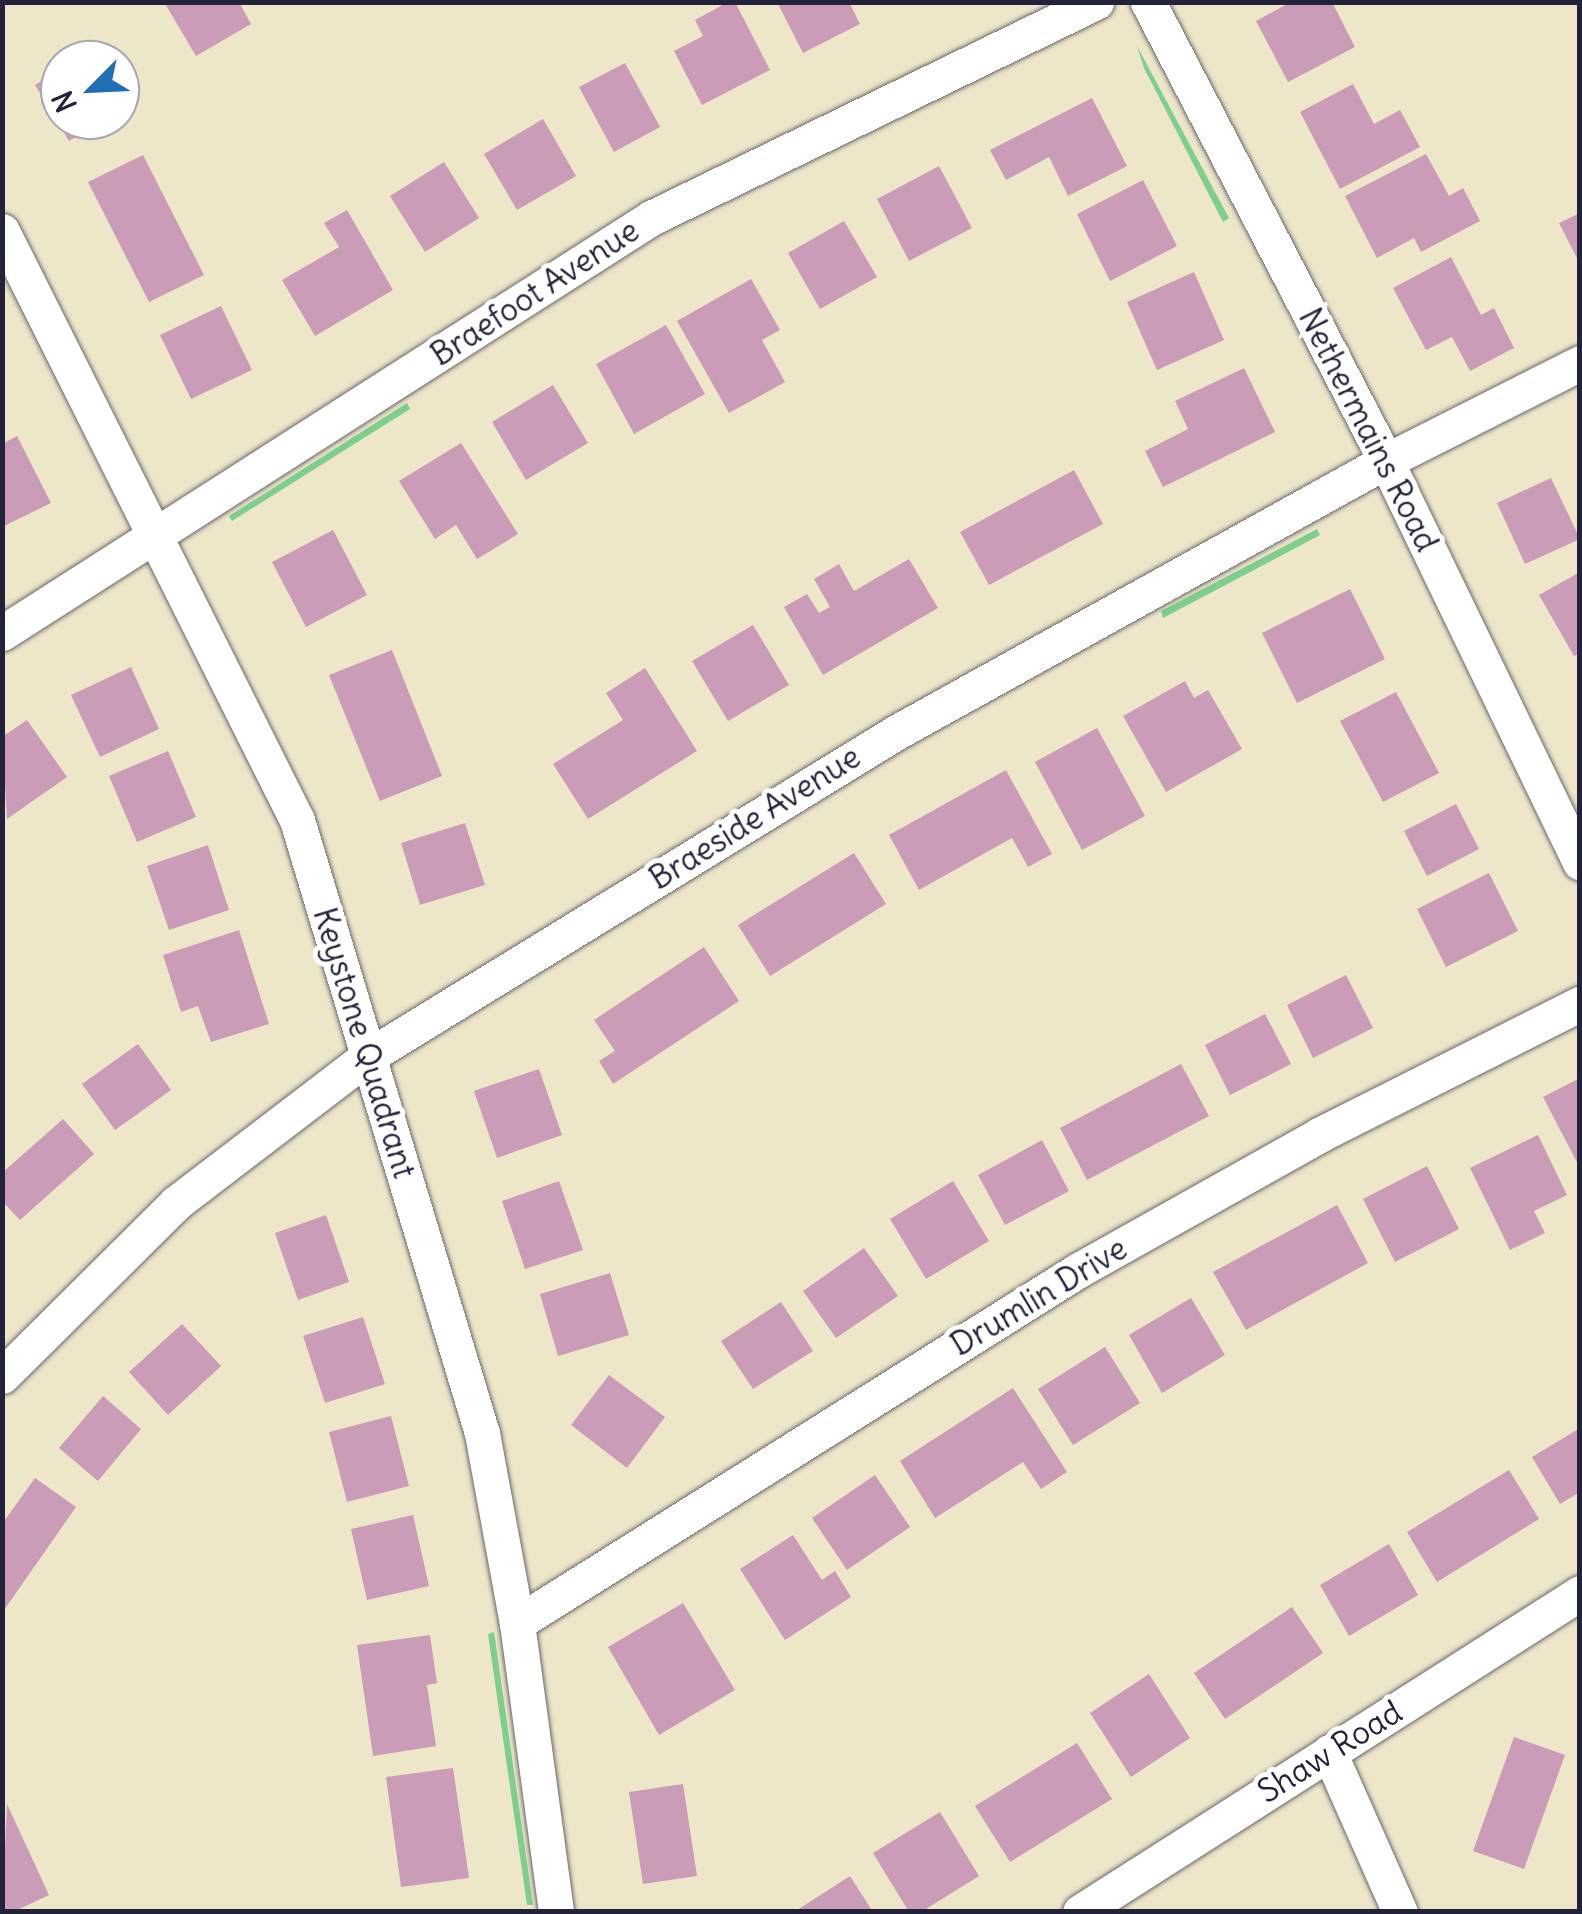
<!DOCTYPE html>
<style>
body{margin:0}
#map{position:relative;width:1582px;height:1914px;overflow:hidden;background:#eee6c9;font-family:Delius,sans-serif}
div>[style]{position:absolute}
[style*='--x']{left:calc(var(--x)*1px);top:calc(var(--y)*1px);width:calc(var(--w)*1px);rotate:calc(var(--a)*1deg)}
.green>*{inset:0;background:#7fce8e}
.building>*{inset:0;background:#cb9cb7}
.roads{filter:drop-shadow(0 0 2px #69676d) drop-shadow(0 0 2px #69676d)}
.minor>*{height:35px;margin:-17.5px;padding:0 17.5px;transform-origin:17.5px;border-radius:17.5px;background:#fff}
span{translate:-50% -50%;white-space:nowrap;text-align:center;line-height:1.15;-webkit-text-stroke:10px #fff;paint-order:stroke}
.street-label{font-size:32px;color:#22223b}
.frame{position:absolute;inset:0;border:5px solid #22223b;pointer-events:none}
.north{position:absolute;left:40px;top:40px;width:100px;height:100px;box-sizing:border-box;background:#fff;border:2px solid #a7a7b1;border-radius:50%;rotate:246deg;font-size:28px;font-weight:700;line-height:40px;text-align:center;color:#22223b}
.north::after{content:'';display:block;margin:auto;width:35px;height:45px;background:#1f6fb2;clip-path:polygon(50% 0,100% 100%,50% 72%,0 100%)}
</style>
<div id="map">
<div class="green">
<i style="clip-path:polygon(1137px 46px,1229px 218px,1223px 222px,1144px 68px)"></i>
<i style="clip-path:polygon(407px 403px,410px 409px,232px 521px,229px 516px)"></i>
<i style="clip-path:polygon(1317px 529px,1320px 535px,1163px 618px,1161px 611px)"></i>
<i style="clip-path:polygon(494px 1632px,533px 1905px,527px 1905px,488px 1634px)"></i>
</div>
<div class="building">
<i style="clip-path:polygon(164px 2px,239px 2px,251px 24px,196px 56px)"></i>
<i style="clip-path:polygon(728px 2px,735px 2px,770px 70px,702px 105px,674px 51px,703px 36px,695px 20px)"></i>
<i style="clip-path:polygon(777px 2px,849px 2px,860px 24px,803px 53px)"></i>
<i style="clip-path:polygon(1291px 2px,1332px 2px,1355px 47px,1288px 82px,1256px 21px)"></i>
<i style="clip-path:polygon(625px 63px,660px 127px,614px 152px,579px 87px)"></i>
<i style="clip-path:polygon(60px 70px,60px 120px,105px 120px,69px 141px,35px 85px)"></i>
<i style="clip-path:polygon(1353px 84px,1374px 124px,1400px 110px,1420px 147px,1340px 189px,1300px 112px)"></i>
<i style="clip-path:polygon(1092px 98px,1127px 166px,1068px 196px,1049px 157px,1006px 180px,990px 150px)"></i>
<i style="clip-path:polygon(543px 119px,576px 176px,517px 210px,484px 154px)"></i>
<i style="clip-path:polygon(1426px 154px,1449px 196px,1463px 188px,1480px 221px,1421px 252px,1414px 238px,1377px 258px,1345px 196px)"></i>
<i style="clip-path:polygon(143px 155px,204px 275px,149px 302px,88px 182px)"></i>
<i style="clip-path:polygon(444px 162px,479px 218px,425px 252px,390px 196px)"></i>
<i style="clip-path:polygon(939px 166px,972px 228px,909px 261px,877px 199px)"></i>
<i style="clip-path:polygon(1143px 180px,1177px 246px,1110px 281px,1077px 214px)"></i>
<i style="clip-path:polygon(347px 210px,393px 290px,315px 336px,282px 280px,339px 247px,324px 223px)"></i>
<i style="clip-path:polygon(1580px 213px,1580px 264px,1559px 223px)"></i>
<i style="clip-path:polygon(844px 221px,877px 277px,820px 309px,788px 253px)"></i>
<i style="clip-path:polygon(1451px 257px,1481px 315px,1494px 308px,1514px 348px,1470px 371px,1452px 337px,1426px 350px,1393px 288px)"></i>
<i style="clip-path:polygon(1194px 272px,1224px 340px,1157px 370px,1127px 302px)"></i>
<i style="clip-path:polygon(751px 279px,780px 330px,762px 340px,785px 382px,729px 413px,677px 321px)"></i>
<i style="clip-path:polygon(221px 306px,252px 370px,191px 399px,160px 335px)"></i>
<i style="clip-path:polygon(666px 325px,705px 394px,634px 434px,596px 364px)"></i>
<i style="clip-path:polygon(1244px 368px,1275px 432px,1163px 487px,1145px 451px,1188px 429px,1175px 401px)"></i>
<i style="clip-path:polygon(553px 385px,588px 443px,526px 480px,492px 422px)"></i>
<i style="clip-path:polygon(17px 436px,51px 503px,2px 527px,2px 444px)"></i>
<i style="clip-path:polygon(461px 443px,518px 534px,477px 559px,456px 525px,435px 539px,399px 481px)"></i>
<i style="clip-path:polygon(1074px 470px,1103px 524px,989px 585px,960px 532px)"></i>
<i style="clip-path:polygon(1551px 478px,1580px 539px,1525px 564px,1497px 503px)"></i>
<i style="clip-path:polygon(333px 530px,367px 595px,306px 627px,272px 562px)"></i>
<i style="clip-path:polygon(909px 559px,938px 608px,823px 675px,784px 607px,807px 594px,819px 613px,830px 607px,814px 579px,839px 564px,854px 591px)"></i>
<i style="clip-path:polygon(1580px 572px,1580px 653px,1574px 656px,1539px 595px)"></i>
<i style="clip-path:polygon(1350px 589px,1385px 659px,1297px 703px,1262px 633px)"></i>
<i style="clip-path:polygon(753px 625px,789px 685px,728px 721px,692px 661px)"></i>
<i style="clip-path:polygon(392px 650px,442px 776px,380px 801px,329px 675px)"></i>
<i style="clip-path:polygon(131px 667px,159px 729px,100px 757px,71px 695px)"></i>
<i style="clip-path:polygon(645px 668px,697px 751px,588px 819px,553px 764px,623px 720px,606px 693px)"></i>
<i style="clip-path:polygon(1185px 681px,1194px 698px,1208px 690px,1242px 749px,1166px 792px,1123px 716px)"></i>
<i style="clip-path:polygon(1396px 692px,1439px 773px,1383px 802px,1340px 721px)"></i>
<i style="clip-path:polygon(27px 720px,67px 777px,7px 819px,2px 737px)"></i>
<i style="clip-path:polygon(1097px 728px,1145px 816px,1082px 850px,1035px 762px)"></i>
<i style="clip-path:polygon(168px 751px,196px 817px,137px 842px,109px 776px)"></i>
<i style="clip-path:polygon(1006px 770px,1052px 854px,1028px 867px,1012px 838px,919px 890px,889px 835px)"></i>
<i style="clip-path:polygon(1456px 804px,1479px 849px,1427px 876px,1404px 831px)"></i>
<i style="clip-path:polygon(465px 823px,485px 885px,420px 905px,401px 843px)"></i>
<i style="clip-path:polygon(208px 845px,229px 910px,169px 930px,147px 866px)"></i>
<i style="clip-path:polygon(854px 853px,886px 904px,770px 976px,738px 925px)"></i>
<i style="clip-path:polygon(1489px 873px,1518px 931px,1446px 967px,1417px 909px)"></i>
<i style="clip-path:polygon(239px 930px,269px 1024px,211px 1042px,198px 1006px,181px 1012px,163px 955px)"></i>
<i style="clip-path:polygon(704px 947px,739px 1001px,613px 1084px,599px 1061px,615px 1051px,594px 1020px)"></i>
<i style="clip-path:polygon(1346px 975px,1373px 1028px,1313px 1058px,1287px 1005px)"></i>
<i style="clip-path:polygon(1265px 1014px,1291px 1064px,1230px 1095px,1205px 1045px)"></i>
<i style="clip-path:polygon(138px 1044px,171px 1090px,115px 1130px,82px 1084px)"></i>
<i style="clip-path:polygon(1181px 1064px,1209px 1116px,1087px 1180px,1060px 1128px)"></i>
<i style="clip-path:polygon(539px 1069px,562px 1135px,497px 1158px,474px 1091px)"></i>
<i style="clip-path:polygon(1580px 1078px,1580px 1168px,1543px 1097px)"></i>
<i style="clip-path:polygon(63px 1119px,94px 1154px,20px 1220px,2px 1201px,2px 1173px)"></i>
<i style="clip-path:polygon(1538px 1135px,1567px 1195px,1534px 1211px,1545px 1233px,1510px 1250px,1470px 1168px)"></i>
<i style="clip-path:polygon(1042px 1140px,1069px 1191px,1005px 1225px,978px 1175px)"></i>
<i style="clip-path:polygon(1427px 1166px,1459px 1229px,1395px 1262px,1363px 1199px)"></i>
<i style="clip-path:polygon(559px 1181px,583px 1250px,525px 1269px,502px 1201px)"></i>
<i style="clip-path:polygon(953px 1181px,989px 1241px,926px 1279px,890px 1219px)"></i>
<i style="clip-path:polygon(1337px 1205px,1368px 1263px,1246px 1330px,1213px 1272px)"></i>
<i style="clip-path:polygon(326px 1215px,349px 1282px,298px 1300px,275px 1233px)"></i>
<i style="clip-path:polygon(864px 1248px,898px 1296px,836px 1338px,803px 1291px)"></i>
<i style="clip-path:polygon(610px 1273px,629px 1335px,558px 1356px,540px 1294px)"></i>
<i style="clip-path:polygon(1191px 1298px,1225px 1355px,1162px 1393px,1129px 1335px)"></i>
<i style="clip-path:polygon(781px 1302px,813px 1351px,753px 1389px,721px 1341px)"></i>
<i style="clip-path:polygon(363px 1317px,385px 1384px,325px 1403px,303px 1336px)"></i>
<i style="clip-path:polygon(182px 1324px,221px 1366px,168px 1415px,129px 1372px)"></i>
<i style="clip-path:polygon(1105px 1347px,1140px 1403px,1073px 1445px,1038px 1389px)"></i>
<i style="clip-path:polygon(609px 1375px,665px 1417px,627px 1468px,571px 1425px)"></i>
<i style="clip-path:polygon(1013px 1388px,1067px 1472px,1041px 1489px,1023px 1462px,935px 1518px,900px 1461px)"></i>
<i style="clip-path:polygon(103px 1396px,141px 1429px,98px 1481px,59px 1448px)"></i>
<i style="clip-path:polygon(391px 1416px,409px 1486px,347px 1502px,329px 1432px)"></i>
<i style="clip-path:polygon(1580px 1428px,1580px 1492px,1560px 1504px,1532px 1457px)"></i>
<i style="clip-path:polygon(1509px 1470px,1539px 1519px,1437px 1582px,1407px 1532px)"></i>
<i style="clip-path:polygon(875px 1475px,910px 1527px,847px 1570px,812px 1518px)"></i>
<i style="clip-path:polygon(35px 1478px,76px 1507px,2px 1613px,2px 1524px)"></i>
<i style="clip-path:polygon(413px 1515px,429px 1586px,367px 1600px,351px 1529px)"></i>
<i style="clip-path:polygon(793px 1535px,822px 1580px,835px 1571px,851px 1597px,785px 1640px,740px 1569px)"></i>
<i style="clip-path:polygon(1389px 1544px,1418px 1595px,1349px 1636px,1320px 1585px)"></i>
<i style="clip-path:polygon(683px 1603px,735px 1690px,659px 1735px,608px 1647px)"></i>
<i style="clip-path:polygon(1292px 1607px,1323px 1653px,1225px 1719px,1194px 1673px)"></i>
<i style="clip-path:polygon(430px 1635px,437px 1683px,427px 1685px,436px 1746px,373px 1756px,357px 1645px)"></i>
<i style="clip-path:polygon(1149px 1674px,1190px 1738px,1131px 1777px,1090px 1713px)"></i>
<i style="clip-path:polygon(1514px 1737px,1565px 1755px,1524px 1869px,1473px 1851px)"></i>
<i style="clip-path:polygon(1077px 1743px,1112px 1799px,1010px 1862px,975px 1806px)"></i>
<i style="clip-path:polygon(453px 1768px,469px 1878px,401px 1887px,386px 1777px)"></i>
<i style="clip-path:polygon(683px 1784px,697px 1876px,643px 1884px,629px 1792px)"></i>
<i style="clip-path:polygon(7px 1804px,49px 1895px,13px 1912px,2px 1912px)"></i>
<i style="clip-path:polygon(940px 1812px,979px 1876px,921px 1912px,909px 1912px,873px 1853px)"></i>
<i style="clip-path:polygon(850px 1876px,873px 1912px,794px 1912px)"></i>
</div>
<div class="roads">
<div class="minor">
<i style="--x:1148;--y:2;--w:517;--a:62.59"></i>
<i style="--x:1386;--y:461;--w:446;--a:64.2"></i>
<i style="--x:2;--y:231;--w:659;--a:63.4"></i>
<i style="--x:297;--y:820;--w:640;--a:73.21"></i>
<i style="--x:482;--y:1433;--w:193;--a:79.6"></i>
<i style="--x:517;--y:1623;--w:292;--a:82.3"></i>
<i style="--x:2;--y:633;--w:770;--a:-32.6"></i>
<i style="--x:651;--y:218;--w:495;--a:-25.9"></i>
<i style="--x:2;--y:1376;--w:245;--a:-44.8"></i>
<i style="--x:176;--y:1203;--w:240;--a:-37.4"></i>
<i style="--x:367;--y:1057;--w:619;--a:-31.53"></i>
<i style="--x:895;--y:733;--w:561;--a:-28.99"></i>
<i style="--x:1386;--y:461;--w:217;--a:-26.8"></i>
<i style="--x:517;--y:1623;--w:661;--a:-32.15"></i>
<i style="--x:1077;--y:1271;--w:278;--a:-29.3"></i>
<i style="--x:1319;--y:1135;--w:292;--a:-26.7"></i>
<i style="--x:1329;--y:1752;--w:175;--a:66.1"></i>
<i style="--x:1080;--y:1912;--w:593;--a:-32.54"></i>
</div>
</div>
<div class="street-label">
<span style="left:535px;top:293px;rotate:-33deg">Braefoot Avenue</span>
<span style="left:1368px;top:430px;rotate:63deg">Nethermains Road</span>
<span style="left:755px;top:818px;rotate:-32deg">Braeside Avenue</span>
<span style="left:364px;top:1043px;rotate:73deg">Keystone Quadrant</span>
<span style="left:1039px;top:1297px;rotate:-31deg">Drumlin Drive</span>
<span style="left:1330px;top:1752px;rotate:-32deg">Shaw Road</span>
</div>
<div class="frame"></div>
<div class="north">N</div>
</div>
